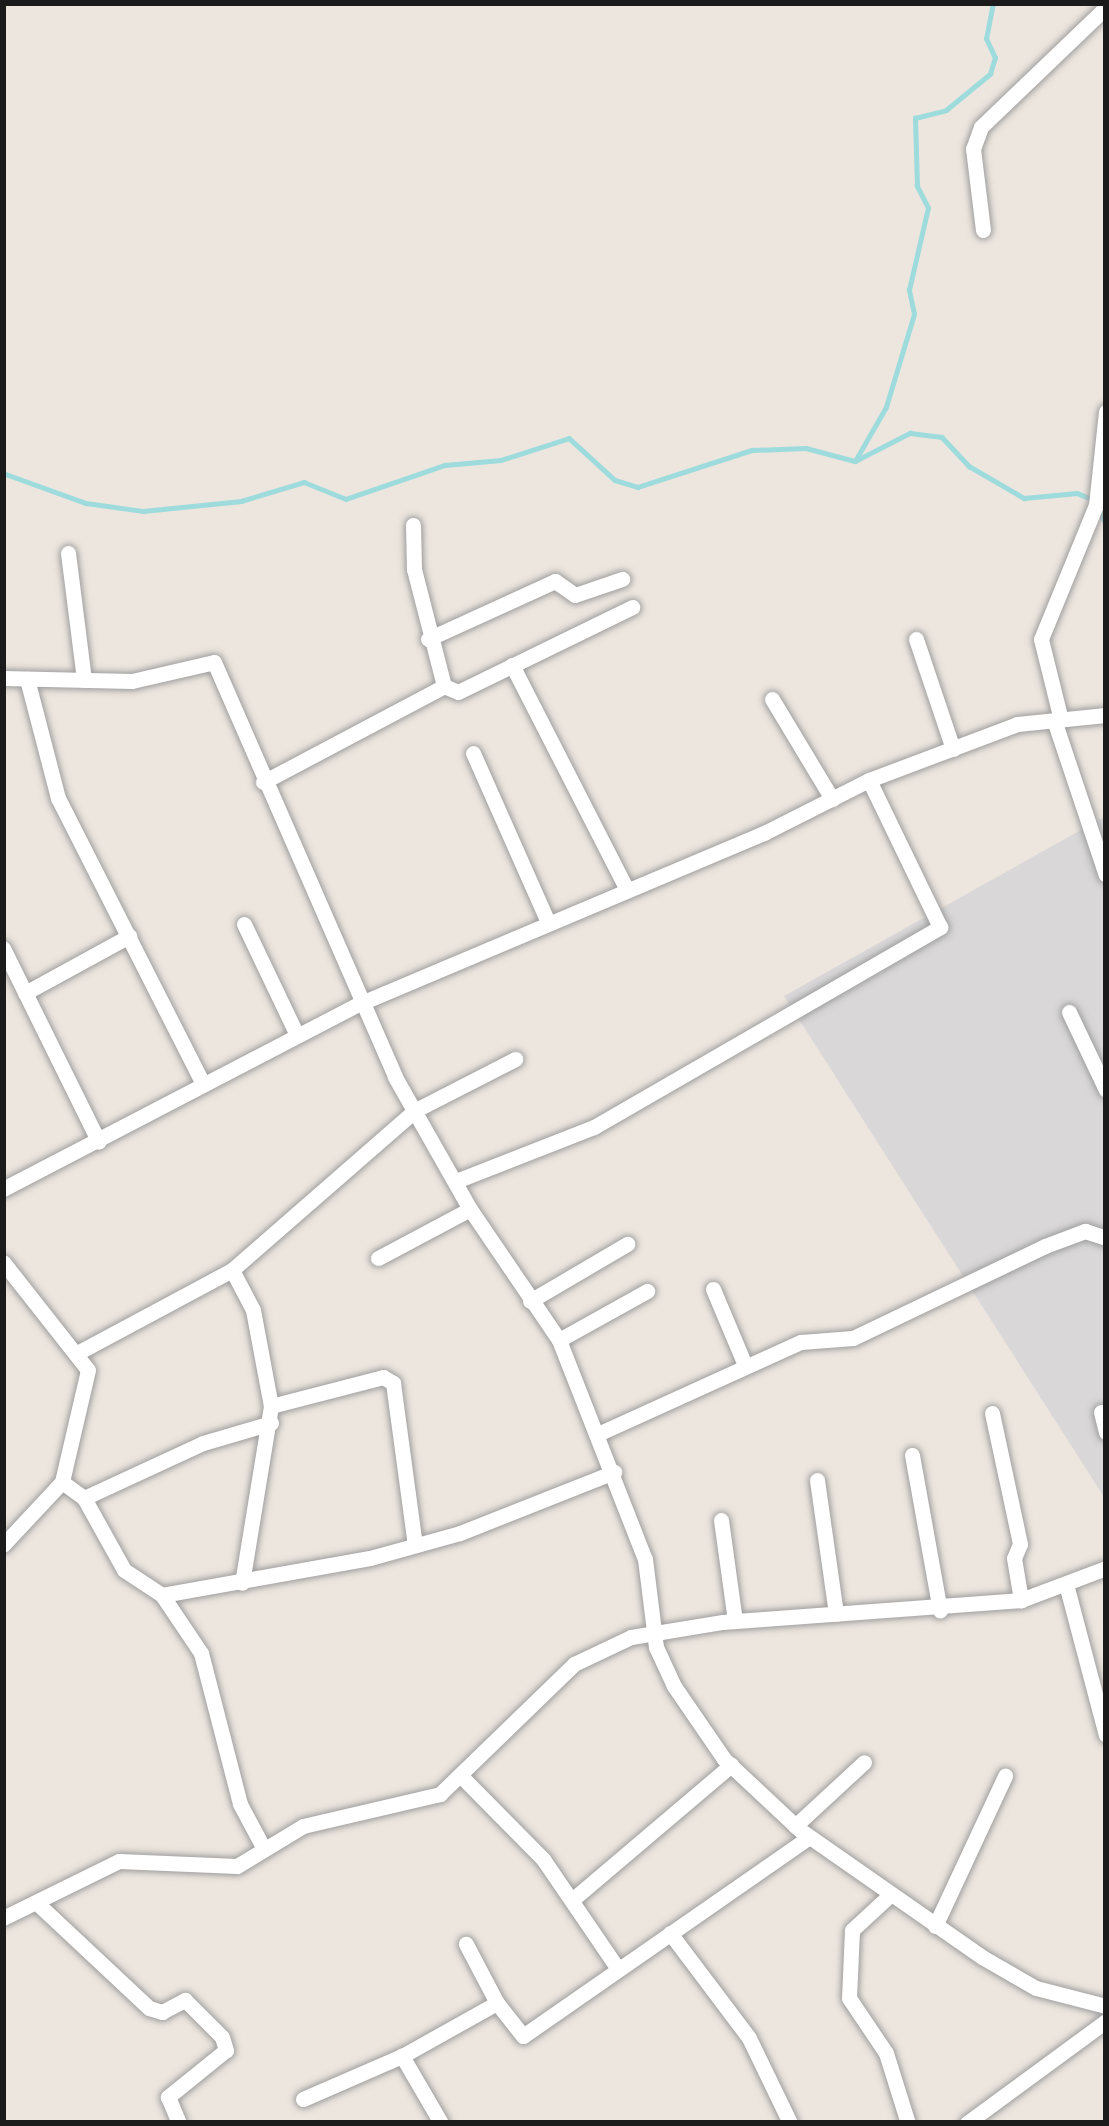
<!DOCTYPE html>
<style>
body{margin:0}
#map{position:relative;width:1109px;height:2126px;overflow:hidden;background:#ede6df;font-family:Raleway,sans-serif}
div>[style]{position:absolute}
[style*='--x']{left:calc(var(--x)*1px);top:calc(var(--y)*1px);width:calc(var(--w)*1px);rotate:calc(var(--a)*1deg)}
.residential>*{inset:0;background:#d9d7d8}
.stream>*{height:4.5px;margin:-2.25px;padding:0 2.25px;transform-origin:2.25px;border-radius:2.25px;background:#9ddbdd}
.roads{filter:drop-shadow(0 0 3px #9f9f9f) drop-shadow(0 0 3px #9f9f9f)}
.minor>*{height:15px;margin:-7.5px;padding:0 7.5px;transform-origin:7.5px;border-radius:7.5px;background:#fff}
span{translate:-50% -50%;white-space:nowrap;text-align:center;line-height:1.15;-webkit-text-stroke:12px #fff;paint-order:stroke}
.frame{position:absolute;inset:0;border:6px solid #1b1b1b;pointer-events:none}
</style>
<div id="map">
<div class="residential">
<i style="clip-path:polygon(1106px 816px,1106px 1500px,784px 996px)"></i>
</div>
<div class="stream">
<i style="--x:855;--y:461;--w:62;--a:-60.1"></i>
<i style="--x:886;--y:407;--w:97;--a:-73.2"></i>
<i style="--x:914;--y:314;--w:25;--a:-102"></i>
<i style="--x:909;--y:290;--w:84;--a:-77"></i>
<i style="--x:928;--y:208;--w:25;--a:-117"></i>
<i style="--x:917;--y:186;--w:68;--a:-91.7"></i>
<i style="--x:915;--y:118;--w:32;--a:-14"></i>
<i style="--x:946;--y:110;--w:57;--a:-39.3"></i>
<i style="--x:990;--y:74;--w:17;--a:-73"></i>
<i style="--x:995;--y:58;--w:21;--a:-115"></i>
<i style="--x:986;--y:39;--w:37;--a:-79"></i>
<i style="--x:3;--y:473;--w:88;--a:19.9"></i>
<i style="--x:86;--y:503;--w:58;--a:8"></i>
<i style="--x:143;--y:511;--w:99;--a:-5.8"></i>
<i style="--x:241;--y:501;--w:66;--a:-16.8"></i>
<i style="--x:304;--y:482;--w:45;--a:22"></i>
<i style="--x:346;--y:499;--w:105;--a:-19"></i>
<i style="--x:445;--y:465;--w:56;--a:-5.1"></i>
<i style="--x:501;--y:460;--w:71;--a:-17.9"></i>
<i style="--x:569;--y:438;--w:62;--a:42.4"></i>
<i style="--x:615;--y:480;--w:24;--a:17"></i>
<i style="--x:638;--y:487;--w:120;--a:-18"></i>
<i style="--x:752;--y:450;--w:54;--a:-2.1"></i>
<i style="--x:806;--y:448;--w:51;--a:14.9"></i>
<i style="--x:855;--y:461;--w:62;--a:-27"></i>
<i style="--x:910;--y:433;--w:32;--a:7"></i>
<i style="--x:942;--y:437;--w:40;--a:47"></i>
<i style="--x:969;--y:466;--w:64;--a:30.2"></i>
<i style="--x:1024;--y:498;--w:53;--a:-5.4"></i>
<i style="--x:1077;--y:493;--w:18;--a:22"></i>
<i style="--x:1099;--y:511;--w:14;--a:60"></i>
</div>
<div class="roads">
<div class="minor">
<i style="--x:983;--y:230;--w:82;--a:-97"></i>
<i style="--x:973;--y:149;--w:23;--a:-70"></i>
<i style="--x:981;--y:127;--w:173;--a:-43.8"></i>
<i style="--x:68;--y:553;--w:128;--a:82.8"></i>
<i style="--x:428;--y:639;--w:140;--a:-24.5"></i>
<i style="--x:555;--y:581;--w:24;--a:35"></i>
<i style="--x:575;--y:595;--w:50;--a:-18.8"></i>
<i style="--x:916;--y:639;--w:116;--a:71.4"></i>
<i style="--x:512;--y:665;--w:250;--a:62.9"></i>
<i style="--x:3;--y:678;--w:129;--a:1.3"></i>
<i style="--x:132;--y:681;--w:84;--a:-13"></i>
<i style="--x:214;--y:662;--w:453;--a:66.4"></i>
<i style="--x:395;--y:1077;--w:152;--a:60.4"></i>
<i style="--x:470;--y:1209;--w:158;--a:55.8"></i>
<i style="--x:559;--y:1340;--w:235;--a:68.6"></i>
<i style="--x:645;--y:1559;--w:89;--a:82.9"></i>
<i style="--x:656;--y:1647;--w:43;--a:65.2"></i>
<i style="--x:674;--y:1686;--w:88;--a:55.6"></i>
<i style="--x:724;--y:1759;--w:104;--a:43.1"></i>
<i style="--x:800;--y:1830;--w:222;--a:34.9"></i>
<i style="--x:982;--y:1957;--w:62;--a:29.9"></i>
<i style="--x:1036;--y:1988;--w:72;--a:14.4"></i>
<i style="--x:27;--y:679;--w:123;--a:75.4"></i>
<i style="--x:58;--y:798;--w:321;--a:63.1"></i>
<i style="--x:444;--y:686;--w:15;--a:23"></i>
<i style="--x:458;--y:692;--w:194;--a:-26"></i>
<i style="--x:772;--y:699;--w:117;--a:59"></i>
<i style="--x:1054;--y:720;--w:163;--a:71.5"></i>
<i style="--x:1061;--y:720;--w:83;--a:-103.9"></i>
<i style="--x:1041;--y:639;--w:145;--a:-67.7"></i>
<i style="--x:1096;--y:505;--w:94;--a:-83.9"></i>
<i style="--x:473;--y:753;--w:183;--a:66.1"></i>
<i style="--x:263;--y:782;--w:205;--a:-27.9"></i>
<i style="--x:444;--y:686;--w:121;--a:-104.4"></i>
<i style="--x:414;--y:569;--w:44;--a:-91.3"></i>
<i style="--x:244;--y:924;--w:123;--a:64.5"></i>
<i style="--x:3;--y:948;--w:216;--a:63.7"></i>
<i style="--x:25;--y:993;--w:119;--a:-28.7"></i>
<i style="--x:1069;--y:1012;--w:86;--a:64.6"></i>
<i style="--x:456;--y:1181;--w:148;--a:-21.4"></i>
<i style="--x:594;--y:1127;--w:400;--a:-30"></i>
<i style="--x:940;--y:927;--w:163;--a:-115.8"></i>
<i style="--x:3;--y:1189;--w:401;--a:-27.5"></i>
<i style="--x:359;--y:1004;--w:440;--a:-22.9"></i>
<i style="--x:764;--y:833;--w:118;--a:-26.8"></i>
<i style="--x:869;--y:780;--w:158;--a:-20.7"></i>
<i style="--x:1017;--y:724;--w:89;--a:-5.8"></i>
<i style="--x:378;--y:1258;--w:104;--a:-28"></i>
<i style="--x:3;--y:1262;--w:137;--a:51.8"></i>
<i style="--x:88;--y:1370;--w:115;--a:103.1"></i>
<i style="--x:62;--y:1482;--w:27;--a:36"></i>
<i style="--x:84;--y:1498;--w:82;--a:60.9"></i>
<i style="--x:124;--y:1570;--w:45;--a:33.3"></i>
<i style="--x:162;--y:1595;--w:211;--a:-10.1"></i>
<i style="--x:370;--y:1558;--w:93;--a:-15.5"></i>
<i style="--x:460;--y:1533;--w:166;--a:-21.6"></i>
<i style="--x:232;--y:1270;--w:45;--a:62.3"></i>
<i style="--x:253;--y:1310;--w:98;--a:79.4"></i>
<i style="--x:271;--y:1406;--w:179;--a:99.3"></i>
<i style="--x:713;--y:1289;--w:82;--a:67.2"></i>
<i style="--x:530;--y:1301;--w:113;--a:-30.4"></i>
<i style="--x:559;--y:1340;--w:101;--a:-29.1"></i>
<i style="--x:77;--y:1353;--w:176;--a:-28.2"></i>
<i style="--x:232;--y:1270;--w:242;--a:-41.1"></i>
<i style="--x:414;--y:1111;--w:114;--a:-27.2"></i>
<i style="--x:271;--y:1406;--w:116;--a:-14.5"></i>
<i style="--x:383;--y:1377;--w:12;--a:31"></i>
<i style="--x:393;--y:1383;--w:163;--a:82.3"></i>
<i style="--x:1101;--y:1412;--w:21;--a:76"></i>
<i style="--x:992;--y:1413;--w:134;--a:77.9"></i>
<i style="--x:1020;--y:1544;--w:15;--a:113"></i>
<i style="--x:1014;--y:1558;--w:43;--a:80.5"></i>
<i style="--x:600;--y:1433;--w:221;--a:-24.4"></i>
<i style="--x:801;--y:1342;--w:52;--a:-4.4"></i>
<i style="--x:853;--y:1338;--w:213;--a:-25.6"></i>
<i style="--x:1045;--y:1246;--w:43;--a:-20.6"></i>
<i style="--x:1085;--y:1231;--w:22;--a:18"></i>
<i style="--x:912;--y:1455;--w:158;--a:79.8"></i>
<i style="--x:817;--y:1480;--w:135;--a:81.9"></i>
<i style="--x:84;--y:1498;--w:131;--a:-24.8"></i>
<i style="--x:203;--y:1443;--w:71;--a:-16.4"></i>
<i style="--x:721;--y:1520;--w:102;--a:82.1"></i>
<i style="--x:3;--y:1545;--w:86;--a:-46.9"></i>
<i style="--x:1066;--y:1584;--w:156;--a:75.2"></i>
<i style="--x:162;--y:1595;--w:70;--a:56.1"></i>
<i style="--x:201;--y:1653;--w:156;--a:75.5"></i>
<i style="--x:240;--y:1804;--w:51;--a:61.9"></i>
<i style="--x:464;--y:1779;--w:112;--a:45.4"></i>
<i style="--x:543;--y:1859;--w:133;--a:55.7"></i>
<i style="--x:795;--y:1826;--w:94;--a:-42.8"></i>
<i style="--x:891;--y:1894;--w:53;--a:137.3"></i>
<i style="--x:852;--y:1930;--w:68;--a:92.5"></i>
<i style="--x:849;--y:1998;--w:66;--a:56.1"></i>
<i style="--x:886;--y:2053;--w:73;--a:72.6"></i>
<i style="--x:572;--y:1900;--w:209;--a:-40.3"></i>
<i style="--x:39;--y:1905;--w:151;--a:43.1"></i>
<i style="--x:149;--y:2008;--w:14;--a:17"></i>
<i style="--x:162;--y:2012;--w:26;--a:-28"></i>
<i style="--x:185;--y:2000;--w:52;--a:45"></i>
<i style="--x:222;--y:2037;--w:14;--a:73"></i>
<i style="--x:226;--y:2050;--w:75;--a:141"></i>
<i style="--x:168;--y:2097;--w:28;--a:67"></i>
<i style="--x:3;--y:1918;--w:129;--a:-26.2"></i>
<i style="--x:119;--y:1861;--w:118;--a:2.4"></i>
<i style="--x:237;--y:1866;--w:77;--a:-31.2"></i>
<i style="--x:303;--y:1826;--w:141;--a:-13.1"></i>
<i style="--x:440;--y:1794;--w:187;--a:-44.1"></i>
<i style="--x:574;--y:1664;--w:63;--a:-25.3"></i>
<i style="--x:631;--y:1637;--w:93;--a:-9.3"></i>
<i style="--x:723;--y:1622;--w:299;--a:-4.2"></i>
<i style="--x:1021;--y:1600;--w:91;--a:-20.6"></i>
<i style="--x:935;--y:1926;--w:166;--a:-65"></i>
<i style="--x:670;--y:1933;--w:131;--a:53"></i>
<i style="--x:749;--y:2038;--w:94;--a:64.2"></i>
<i style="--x:497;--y:2003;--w:42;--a:51.8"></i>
<i style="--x:523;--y:2036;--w:348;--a:-34.8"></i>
<i style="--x:303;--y:2099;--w:108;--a:-23.5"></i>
<i style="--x:441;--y:2123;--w:78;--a:-120.2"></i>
<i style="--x:402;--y:2056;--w:109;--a:-29.2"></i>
<i style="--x:497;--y:2003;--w:67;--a:-117.7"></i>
<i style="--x:967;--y:2123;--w:172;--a:-36.3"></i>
</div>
</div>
<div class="frame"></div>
</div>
